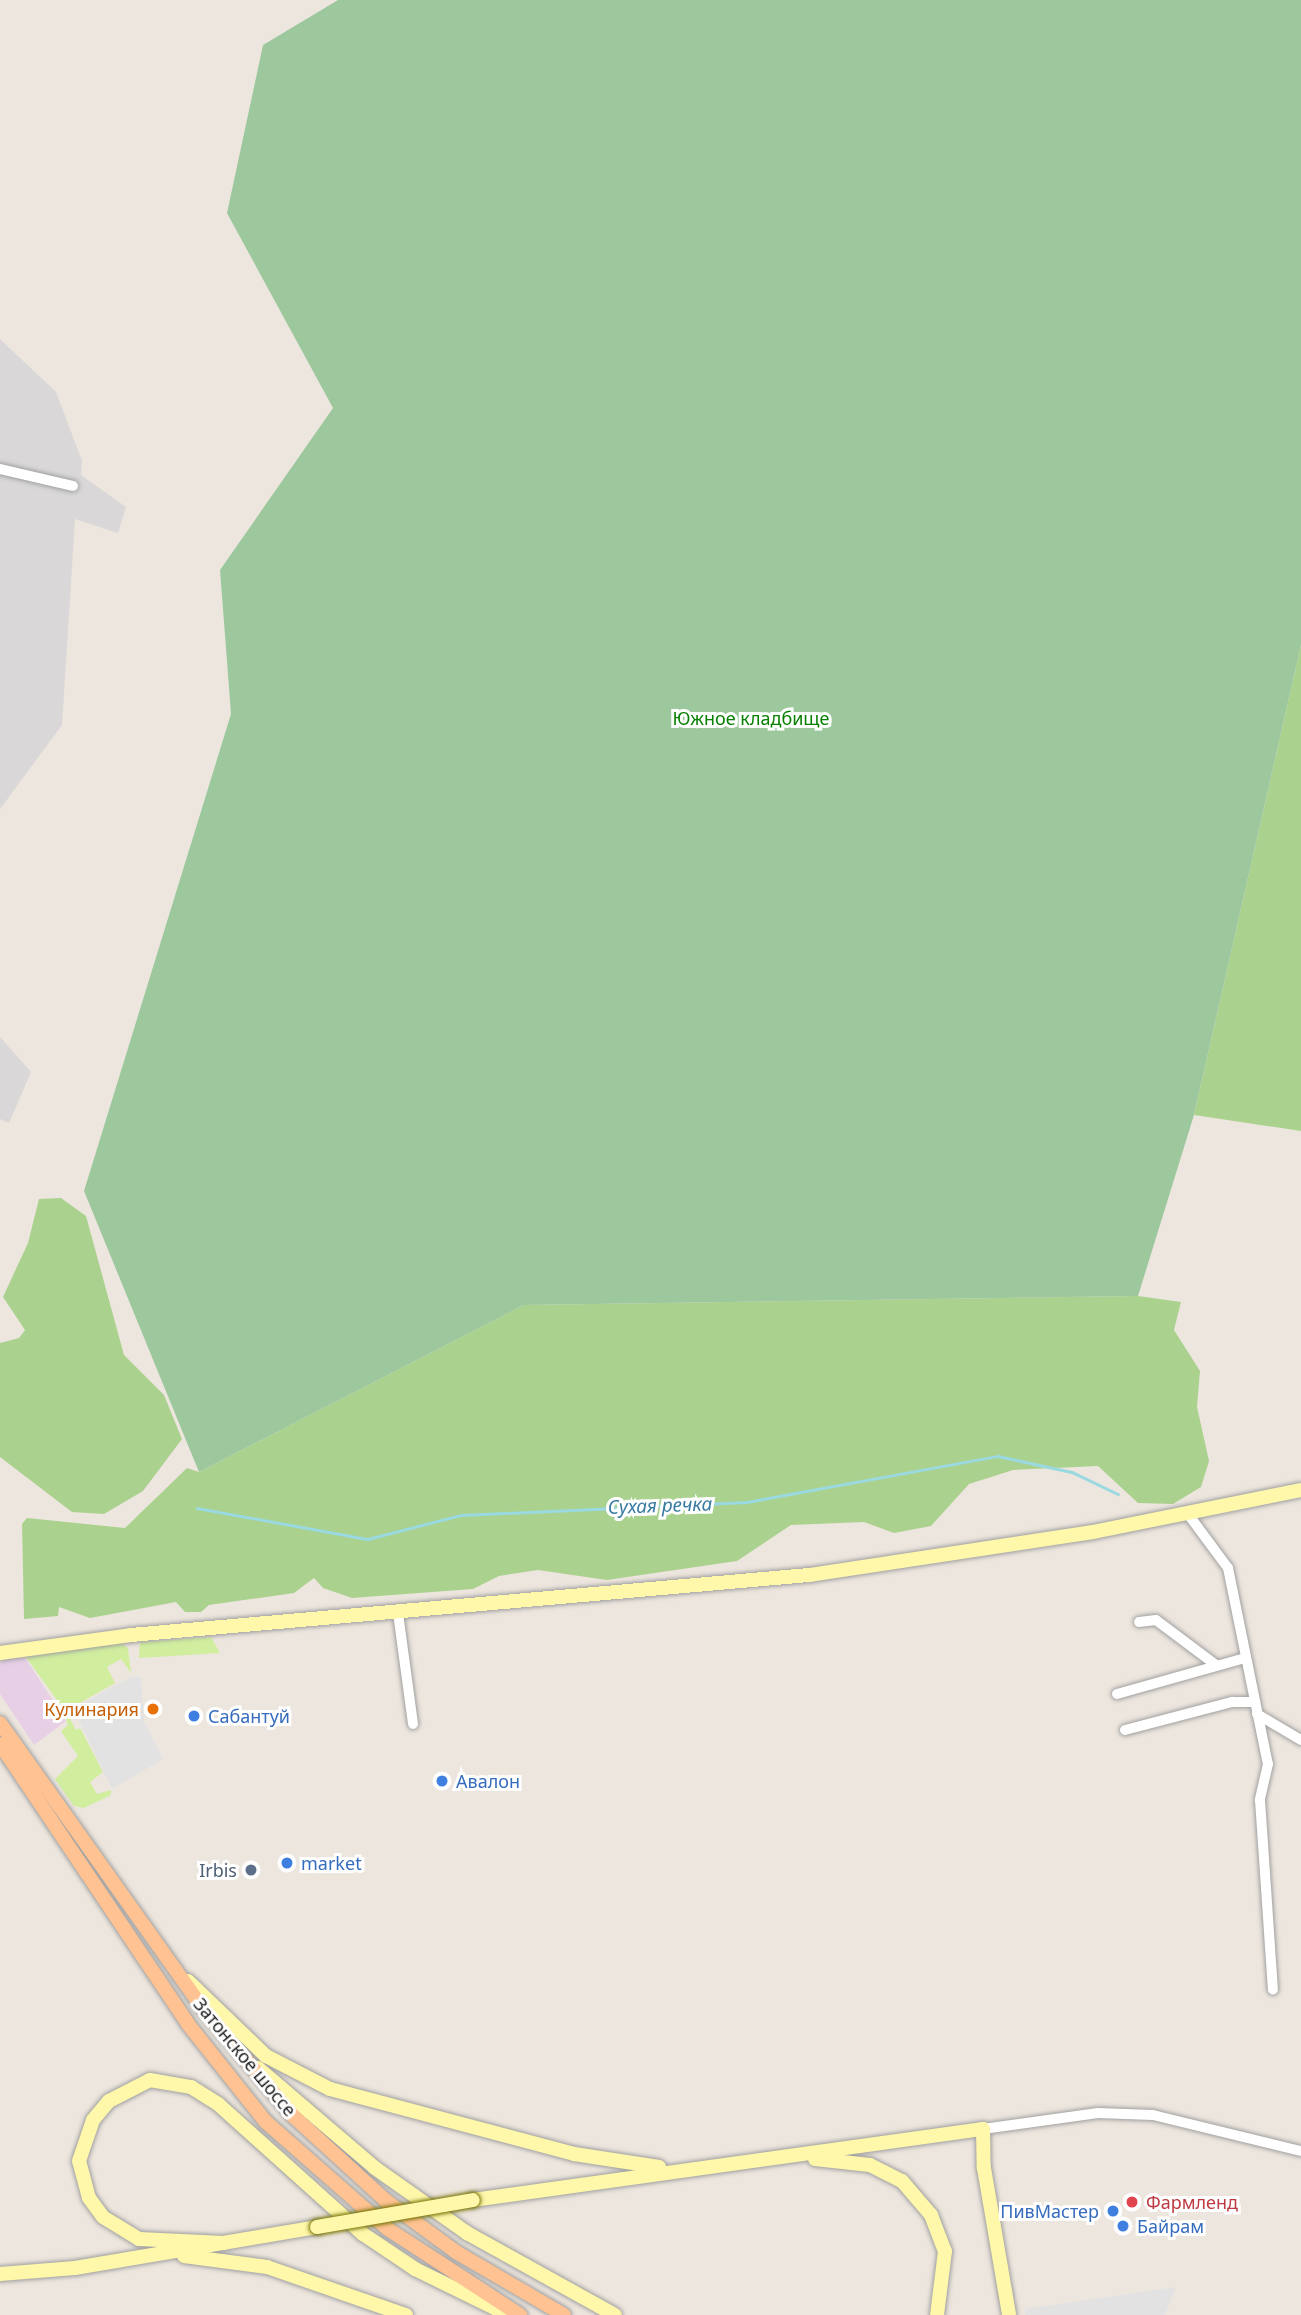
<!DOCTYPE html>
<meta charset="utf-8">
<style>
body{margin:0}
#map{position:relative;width:1301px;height:2315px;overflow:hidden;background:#ede6de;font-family:"Noto Sans",sans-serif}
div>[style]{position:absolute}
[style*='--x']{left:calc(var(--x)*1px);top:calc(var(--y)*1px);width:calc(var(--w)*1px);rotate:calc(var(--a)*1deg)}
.residential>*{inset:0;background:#d9d7d7}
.industrial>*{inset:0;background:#e7cfe6}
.grass>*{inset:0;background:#d0ee9e}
.forest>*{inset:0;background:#abd18f}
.cemetery>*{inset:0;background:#9dc89e}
.parking>*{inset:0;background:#e2e2e2}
.stream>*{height:2.5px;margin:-1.25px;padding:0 1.25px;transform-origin:1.25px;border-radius:1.25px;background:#9ad9e0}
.roads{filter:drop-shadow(0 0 2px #a1a1a1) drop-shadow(0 0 2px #a1a1a1)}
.street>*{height:10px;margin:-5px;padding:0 5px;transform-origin:5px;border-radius:5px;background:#fff}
.secondary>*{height:14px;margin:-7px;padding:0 7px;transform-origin:7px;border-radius:7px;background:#fff8ab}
.primary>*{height:14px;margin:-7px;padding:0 7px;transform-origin:7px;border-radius:7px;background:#ffc292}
.bridges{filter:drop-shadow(0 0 2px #737000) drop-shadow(0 0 2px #737000)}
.secondary-bridge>*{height:14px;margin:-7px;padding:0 7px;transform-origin:7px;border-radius:7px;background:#fff8ab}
.dots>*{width:19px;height:19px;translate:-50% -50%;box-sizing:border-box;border:4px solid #fff;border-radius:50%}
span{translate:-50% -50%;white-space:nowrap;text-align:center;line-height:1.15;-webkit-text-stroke:6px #fff;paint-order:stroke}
.park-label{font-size:18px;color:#078001}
.food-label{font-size:18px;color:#c56008}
.right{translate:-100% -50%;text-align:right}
.shop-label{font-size:18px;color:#366cbe}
.left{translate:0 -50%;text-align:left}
.service-label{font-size:18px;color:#4e5e75}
.street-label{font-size:18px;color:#1a1a1a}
.health-label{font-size:18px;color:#be3a42}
.water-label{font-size:19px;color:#3a7ba1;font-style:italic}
</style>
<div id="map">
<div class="residential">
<i style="clip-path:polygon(0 339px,56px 392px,82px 461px,81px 475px,126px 507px,118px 533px,75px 519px,62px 725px,0 809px)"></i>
<i style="clip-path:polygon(0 1037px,31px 1072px,9px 1123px,0 1119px)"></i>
</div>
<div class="industrial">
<i style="clip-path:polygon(14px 1655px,26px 1659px,66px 1721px,34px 1745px,0 1694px,0 1663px)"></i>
</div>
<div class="grass">
<i style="clip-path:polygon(211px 1637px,220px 1653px,139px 1658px,140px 1642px)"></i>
<i style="clip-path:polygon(120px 1642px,128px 1648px,131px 1673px,121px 1659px,107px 1667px,115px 1683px,71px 1708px,71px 1721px,76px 1730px,80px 1728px,103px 1772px,90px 1782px,97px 1794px,111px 1790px,111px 1795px,84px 1808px,74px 1806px,55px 1779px,78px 1756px,61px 1731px,68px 1725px,62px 1707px,26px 1657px)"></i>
</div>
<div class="forest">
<i style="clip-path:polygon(1301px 645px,1301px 1131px,1194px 1115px)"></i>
<i style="clip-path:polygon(61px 1198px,86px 1216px,124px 1355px,164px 1395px,182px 1439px,143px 1491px,104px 1514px,72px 1512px,0 1457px,0 1343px,19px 1338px,25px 1330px,3px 1297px,28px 1243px,39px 1199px)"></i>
<i style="clip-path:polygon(1138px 1296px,1181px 1302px,1174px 1330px,1200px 1371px,1197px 1407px,1209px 1461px,1201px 1487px,1173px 1504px,1138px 1503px,1098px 1466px,1013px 1470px,969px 1484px,931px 1526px,894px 1533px,864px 1522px,791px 1525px,737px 1561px,607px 1580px,538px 1570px,499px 1576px,473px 1589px,352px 1598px,323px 1588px,314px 1578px,294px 1593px,209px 1605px,201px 1612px,185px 1612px,176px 1602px,90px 1618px,59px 1607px,58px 1616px,24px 1619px,22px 1524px,27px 1518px,125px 1528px,187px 1468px,199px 1472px,524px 1305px)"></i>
</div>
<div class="cemetery">
<i style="clip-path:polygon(338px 0,1301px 0,1301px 645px,1194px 1115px,1138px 1296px,524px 1305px,199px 1472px,84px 1191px,231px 714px,220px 570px,333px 408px,227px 213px,263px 45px)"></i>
</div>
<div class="parking">
<i style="clip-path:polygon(131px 1677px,141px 1677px,144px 1722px,163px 1759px,112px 1789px,73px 1708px)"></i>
<i style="clip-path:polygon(1176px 2287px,1165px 2315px,1025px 2315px,1025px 2309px)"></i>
</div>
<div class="stream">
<i style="--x:197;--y:1508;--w:174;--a:10.3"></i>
<i style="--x:368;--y:1539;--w:96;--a:-14.5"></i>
<i style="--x:461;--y:1515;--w:286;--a:-2.6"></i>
<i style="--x:747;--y:1502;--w:255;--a:-10.4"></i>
<i style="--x:998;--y:1456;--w:76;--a:12.2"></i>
<i style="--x:1072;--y:1472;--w:51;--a:25.6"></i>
</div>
<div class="roads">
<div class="street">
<i style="--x:0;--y:469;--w:75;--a:13.1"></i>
<i style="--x:1188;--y:1514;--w:67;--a:53.5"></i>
<i style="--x:1228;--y:1568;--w:200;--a:78.5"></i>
<i style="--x:1268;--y:1764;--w:37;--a:103"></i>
<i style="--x:1260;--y:1800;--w:190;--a:86.1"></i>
<i style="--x:398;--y:1613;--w:112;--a:82.3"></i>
<i style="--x:1139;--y:1622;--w:17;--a:-7"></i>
<i style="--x:1156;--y:1620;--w:75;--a:36.9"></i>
<i style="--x:1117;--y:1694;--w:133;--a:-15.7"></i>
<i style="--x:1257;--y:1714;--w:51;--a:30.6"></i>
<i style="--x:1125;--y:1730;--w:111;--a:-14.7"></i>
<i style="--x:1232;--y:1702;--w:22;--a:0"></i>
<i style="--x:983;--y:2129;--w:116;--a:-7.9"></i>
<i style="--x:1098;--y:2113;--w:55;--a:2.1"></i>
<i style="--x:1153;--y:2115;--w:152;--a:13.7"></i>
</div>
<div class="secondary">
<i style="--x:0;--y:1653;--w:132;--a:-7.8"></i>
<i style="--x:131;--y:1635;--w:681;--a:-5.06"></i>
<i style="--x:809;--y:1575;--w:287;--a:-8.6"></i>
<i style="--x:1093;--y:1532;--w:212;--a:-11.4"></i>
<i style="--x:188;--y:1981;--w:108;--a:43.9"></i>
<i style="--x:266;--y:2056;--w:72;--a:27.3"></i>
<i style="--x:330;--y:2089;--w:253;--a:14.9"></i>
<i style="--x:574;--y:2154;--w:86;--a:8.7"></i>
<i style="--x:258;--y:2068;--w:154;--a:40.5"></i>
<i style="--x:375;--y:2168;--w:113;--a:35.2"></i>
<i style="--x:467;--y:2233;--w:169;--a:29"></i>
<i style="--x:815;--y:2159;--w:55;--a:6.2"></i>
<i style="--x:870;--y:2165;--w:36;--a:27"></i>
<i style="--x:902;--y:2181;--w:45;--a:49.5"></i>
<i style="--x:931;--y:2215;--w:39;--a:69"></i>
<i style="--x:945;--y:2251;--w:64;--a:97.1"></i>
<i style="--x:473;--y:2200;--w:515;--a:-7.93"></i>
<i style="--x:983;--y:2129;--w:39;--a:89"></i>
<i style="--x:984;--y:2168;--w:149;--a:80.3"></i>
<i style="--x:224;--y:2243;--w:85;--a:-177.3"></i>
<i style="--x:139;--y:2239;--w:42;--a:-148.6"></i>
<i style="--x:103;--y:2217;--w:24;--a:-126"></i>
<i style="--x:89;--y:2198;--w:38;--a:-105"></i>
<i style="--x:79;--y:2161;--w:43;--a:-71.1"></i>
<i style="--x:93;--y:2120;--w:25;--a:-50"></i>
<i style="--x:109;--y:2101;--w:46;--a:-27.1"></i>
<i style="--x:150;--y:2080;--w:42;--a:9.7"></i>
<i style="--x:191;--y:2087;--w:32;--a:32"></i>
<i style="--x:218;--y:2104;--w:195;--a:41.9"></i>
<i style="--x:363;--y:2234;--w:63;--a:33.9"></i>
<i style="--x:415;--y:2269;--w:105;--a:26.1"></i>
<i style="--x:184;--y:2256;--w:84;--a:7.5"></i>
<i style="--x:267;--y:2267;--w:147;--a:19.1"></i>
<i style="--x:0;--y:2274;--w:75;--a:-4.6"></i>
<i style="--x:75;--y:2268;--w:245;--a:-9.6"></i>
</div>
<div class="primary">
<i style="--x:0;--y:1723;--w:347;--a:54.6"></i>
<i style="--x:201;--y:2006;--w:142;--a:50.1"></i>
<i style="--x:292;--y:2115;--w:126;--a:42.4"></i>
<i style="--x:385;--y:2200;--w:88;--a:36.2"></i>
<i style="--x:456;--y:2252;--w:125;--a:30.3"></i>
<i style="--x:0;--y:1744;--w:337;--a:56.1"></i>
<i style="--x:188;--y:2024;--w:125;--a:51.5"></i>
<i style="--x:266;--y:2122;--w:162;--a:41.3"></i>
<i style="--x:388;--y:2229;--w:158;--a:33.1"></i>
</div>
</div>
<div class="bridges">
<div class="secondary-bridge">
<i style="--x:317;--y:2227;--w:158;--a:-9.8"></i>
</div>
</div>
<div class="dots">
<i style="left:153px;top:1709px;background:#e8710a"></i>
<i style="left:194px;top:1716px;background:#3f7fe0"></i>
<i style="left:442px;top:1781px;background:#3f7fe0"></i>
<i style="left:287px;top:1863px;background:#3f7fe0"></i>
<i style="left:251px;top:1870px;background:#5c6f8a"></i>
<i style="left:1132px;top:2202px;background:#e0444e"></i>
<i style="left:1113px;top:2211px;background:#3f7fe0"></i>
<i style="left:1123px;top:2226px;background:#3f7fe0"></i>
</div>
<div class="park-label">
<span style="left:751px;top:718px">Южное кладбище</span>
</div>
<div class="food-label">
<span class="right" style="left:139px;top:1709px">Кулинария</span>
</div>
<div class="shop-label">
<span class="left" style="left:208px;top:1716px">Сабантуй</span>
<span class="left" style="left:456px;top:1781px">Авалон</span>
<span class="left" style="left:301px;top:1863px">market</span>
<span class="right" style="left:1099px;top:2211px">ПивМастер</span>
<span class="left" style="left:1137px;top:2226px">Байрам</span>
</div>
<div class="service-label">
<span class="right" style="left:237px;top:1870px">Irbis</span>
</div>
<div class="street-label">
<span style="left:245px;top:2057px;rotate:50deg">Затонское шоссе</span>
</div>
<div class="health-label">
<span class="left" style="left:1146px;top:2202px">Фармленд</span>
</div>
<div class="water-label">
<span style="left:660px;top:1506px;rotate:-2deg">Сухая речка</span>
</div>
</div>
